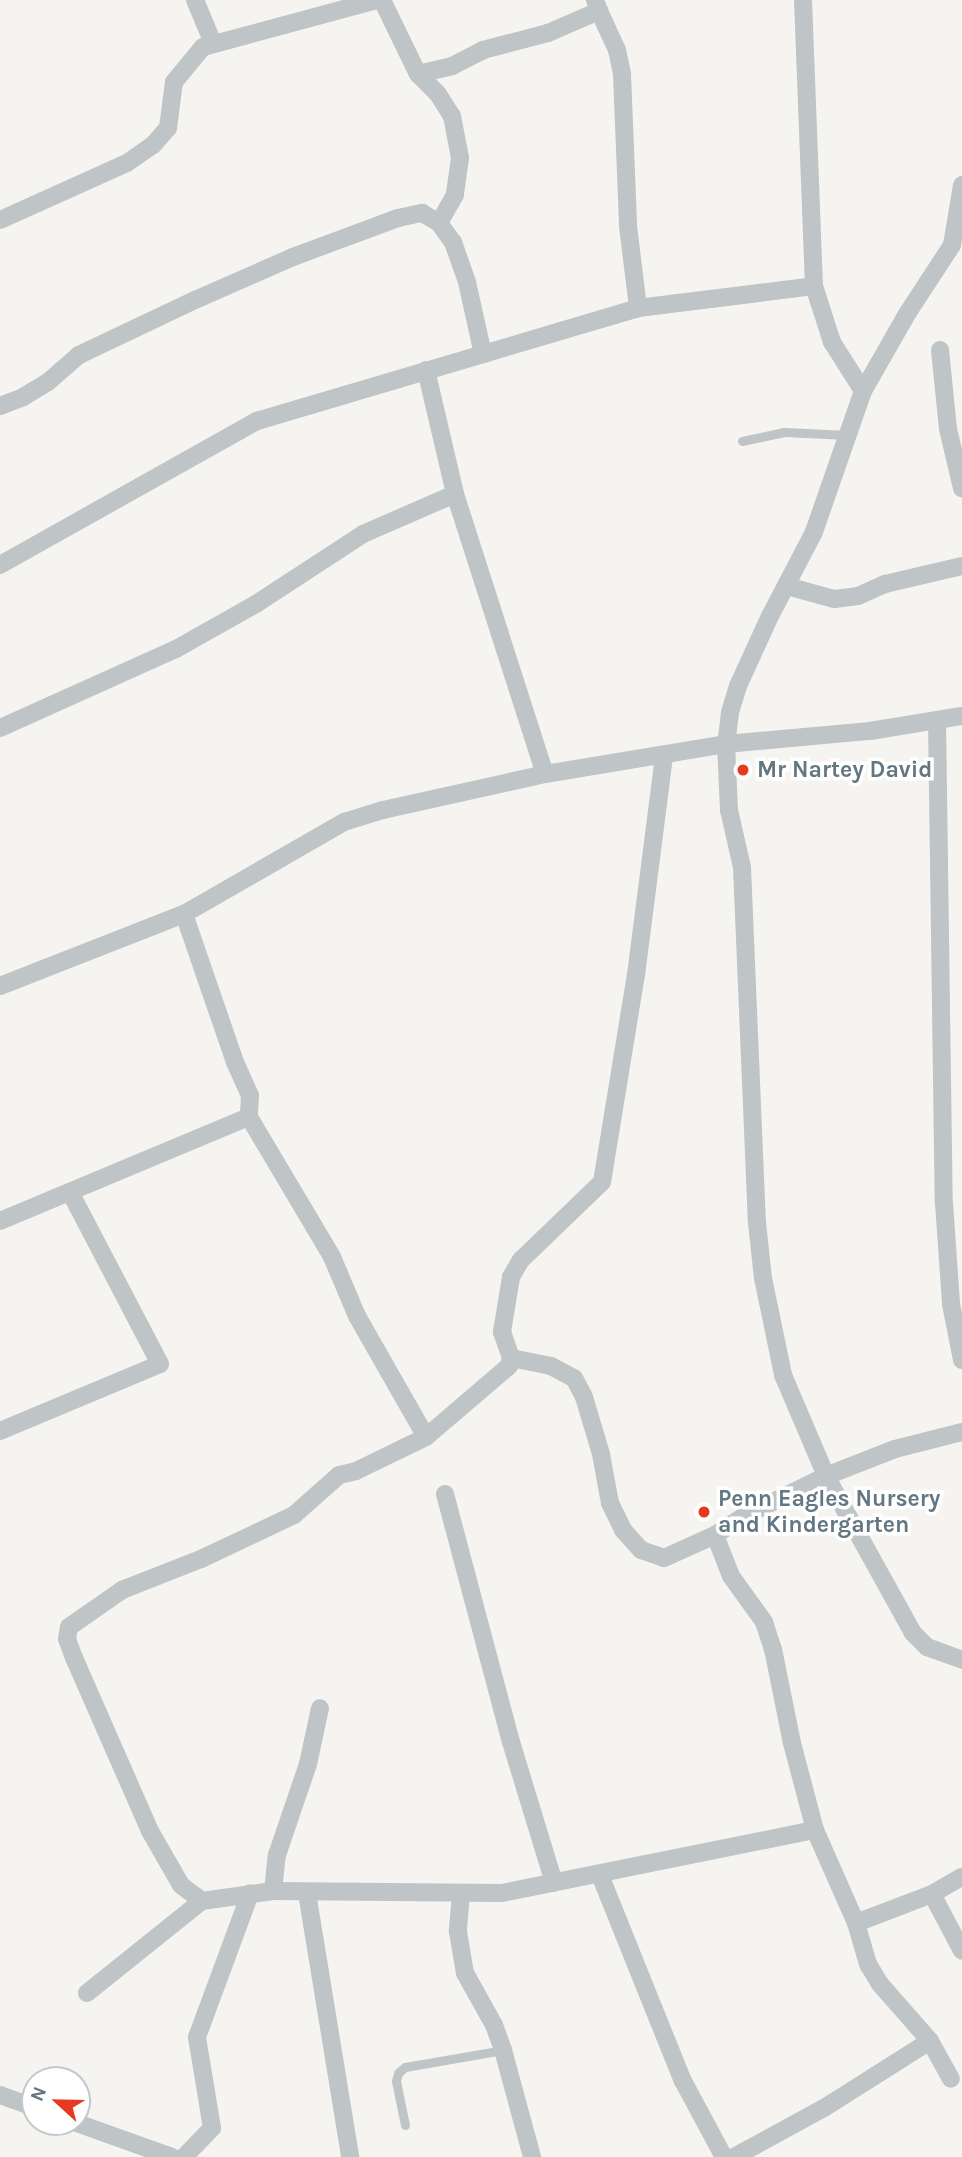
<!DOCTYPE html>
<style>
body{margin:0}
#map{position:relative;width:962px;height:2157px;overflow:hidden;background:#f5f4f0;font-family:Karla,sans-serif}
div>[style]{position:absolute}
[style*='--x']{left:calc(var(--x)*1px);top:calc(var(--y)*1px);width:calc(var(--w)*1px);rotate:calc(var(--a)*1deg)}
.lane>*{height:9px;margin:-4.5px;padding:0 4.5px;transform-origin:4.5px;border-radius:4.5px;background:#bfc4c6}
.street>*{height:18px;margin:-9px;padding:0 9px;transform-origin:9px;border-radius:9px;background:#bfc4c6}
.dots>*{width:19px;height:19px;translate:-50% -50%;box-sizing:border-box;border:4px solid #fff;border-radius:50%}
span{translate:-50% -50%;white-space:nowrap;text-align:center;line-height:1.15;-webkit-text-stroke:7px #fff;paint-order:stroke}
.poi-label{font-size:23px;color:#637782;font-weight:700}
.left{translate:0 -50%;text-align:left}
.north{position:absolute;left:21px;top:2066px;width:70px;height:70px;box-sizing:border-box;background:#fff;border:2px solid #c1c9cd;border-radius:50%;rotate:292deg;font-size:19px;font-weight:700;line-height:28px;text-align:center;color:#637782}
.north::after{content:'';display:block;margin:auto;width:24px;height:32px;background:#e53a1f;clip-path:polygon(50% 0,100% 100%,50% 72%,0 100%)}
</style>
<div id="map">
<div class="lane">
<i style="--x:742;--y:441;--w:43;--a:-12.1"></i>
<i style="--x:784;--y:432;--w:64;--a:2.7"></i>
<i style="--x:405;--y:2125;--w:45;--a:-101.6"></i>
<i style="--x:396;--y:2081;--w:8;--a:-76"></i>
<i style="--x:398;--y:2073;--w:9;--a:-41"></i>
<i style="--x:405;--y:2067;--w:99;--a:-9.8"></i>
</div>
<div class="street">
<i style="--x:195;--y:0;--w:47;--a:67.3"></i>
<i style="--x:382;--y:0;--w:82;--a:64.1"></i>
<i style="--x:418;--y:74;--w:28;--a:45"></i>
<i style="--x:438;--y:94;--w:26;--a:58"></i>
<i style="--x:452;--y:116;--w:43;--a:79.2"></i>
<i style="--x:460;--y:158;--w:37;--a:98"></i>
<i style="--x:455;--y:195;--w:32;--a:120"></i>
<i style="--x:803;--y:0;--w:286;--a:87.8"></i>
<i style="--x:599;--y:11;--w:43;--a:65.2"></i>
<i style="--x:617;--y:50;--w:25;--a:78"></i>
<i style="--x:622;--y:74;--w:152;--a:87.7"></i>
<i style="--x:628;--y:226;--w:83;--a:83"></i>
<i style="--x:418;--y:74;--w:35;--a:-13"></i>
<i style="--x:452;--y:66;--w:35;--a:-27"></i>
<i style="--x:483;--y:50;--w:67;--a:-14.7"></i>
<i style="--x:548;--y:33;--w:56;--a:-23.3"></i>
<i style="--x:599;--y:11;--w:12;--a:-110"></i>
<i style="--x:962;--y:185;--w:61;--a:99.5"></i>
<i style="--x:952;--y:245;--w:82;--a:123.1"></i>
<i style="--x:907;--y:314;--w:89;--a:119.7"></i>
<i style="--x:863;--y:391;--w:149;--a:109.2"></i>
<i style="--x:814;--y:532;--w:95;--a:117.6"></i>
<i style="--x:770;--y:616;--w:77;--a:114.6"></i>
<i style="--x:738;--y:686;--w:28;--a:107"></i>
<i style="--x:730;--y:713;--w:31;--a:97"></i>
<i style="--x:726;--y:744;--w:66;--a:87.4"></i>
<i style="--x:729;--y:810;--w:58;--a:77.2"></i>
<i style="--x:742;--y:867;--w:356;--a:87.6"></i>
<i style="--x:757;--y:1223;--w:55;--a:83.8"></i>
<i style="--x:763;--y:1278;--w:99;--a:78.3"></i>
<i style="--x:783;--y:1375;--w:110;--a:66.9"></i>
<i style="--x:826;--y:1476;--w:179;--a:61"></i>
<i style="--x:913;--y:1633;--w:20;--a:45"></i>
<i style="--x:927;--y:1647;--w:37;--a:20"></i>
<i style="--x:0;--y:220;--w:139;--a:-24.2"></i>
<i style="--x:127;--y:163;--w:32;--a:-35"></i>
<i style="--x:153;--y:145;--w:23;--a:-49"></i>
<i style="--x:168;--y:128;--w:46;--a:-82.6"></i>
<i style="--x:174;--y:82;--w:45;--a:-50.4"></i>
<i style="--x:203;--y:47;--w:180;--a:-15.1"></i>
<i style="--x:940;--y:350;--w:79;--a:84.2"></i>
<i style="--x:948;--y:429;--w:61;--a:76.7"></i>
<i style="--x:426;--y:370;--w:127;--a:76.8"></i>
<i style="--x:455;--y:494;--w:294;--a:72.2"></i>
<i style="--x:0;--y:406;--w:25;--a:-21"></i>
<i style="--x:23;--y:397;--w:29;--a:-31"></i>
<i style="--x:48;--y:382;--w:41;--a:-41.1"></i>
<i style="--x:79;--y:355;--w:128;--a:-25.4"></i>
<i style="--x:195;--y:300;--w:107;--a:-23.7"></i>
<i style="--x:293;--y:257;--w:112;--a:-20.4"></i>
<i style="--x:398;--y:218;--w:25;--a:-12"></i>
<i style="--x:422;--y:213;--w:20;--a:30"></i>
<i style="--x:439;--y:223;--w:24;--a:54"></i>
<i style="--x:453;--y:242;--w:42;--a:70.7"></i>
<i style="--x:467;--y:282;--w:74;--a:77.5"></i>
<i style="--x:0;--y:565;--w:295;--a:-29.3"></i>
<i style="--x:257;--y:421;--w:397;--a:-16.5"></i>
<i style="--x:638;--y:308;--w:177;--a:-7.1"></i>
<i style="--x:814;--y:286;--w:59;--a:72.2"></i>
<i style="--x:832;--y:342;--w:58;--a:57.7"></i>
<i style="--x:787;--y:586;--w:49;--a:15.5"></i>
<i style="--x:834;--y:599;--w:24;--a:-7"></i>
<i style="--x:858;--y:596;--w:30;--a:-24"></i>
<i style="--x:885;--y:584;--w:79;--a:-13.2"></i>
<i style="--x:937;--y:720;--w:483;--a:89.2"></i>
<i style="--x:944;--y:1203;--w:101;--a:86"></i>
<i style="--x:951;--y:1304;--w:57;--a:78.9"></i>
<i style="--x:0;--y:728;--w:193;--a:-24.2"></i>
<i style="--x:176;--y:649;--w:92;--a:-29.4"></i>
<i style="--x:256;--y:604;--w:128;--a:-33.2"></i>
<i style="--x:363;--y:534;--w:100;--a:-23.5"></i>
<i style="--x:184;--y:914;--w:157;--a:71"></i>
<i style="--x:235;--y:1062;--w:36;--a:66"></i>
<i style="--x:250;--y:1095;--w:22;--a:93"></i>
<i style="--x:249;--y:1117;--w:163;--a:59.3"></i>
<i style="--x:332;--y:1257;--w:64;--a:67"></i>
<i style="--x:357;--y:1316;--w:139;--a:60.3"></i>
<i style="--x:0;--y:986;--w:198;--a:-21.4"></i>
<i style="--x:184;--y:914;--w:185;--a:-29.9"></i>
<i style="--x:344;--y:822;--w:41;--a:-17.1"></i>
<i style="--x:383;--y:810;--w:166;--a:-12.5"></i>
<i style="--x:545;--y:774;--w:183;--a:-9.4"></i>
<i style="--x:726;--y:744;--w:145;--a:-5.2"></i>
<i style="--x:870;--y:731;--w:93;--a:-9.3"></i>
<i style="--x:0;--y:1221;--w:270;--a:-22.7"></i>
<i style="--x:511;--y:1358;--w:41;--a:11.3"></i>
<i style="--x:551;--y:1366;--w:26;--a:28"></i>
<i style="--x:574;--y:1378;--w:21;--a:62"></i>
<i style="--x:584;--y:1397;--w:59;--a:73.4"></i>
<i style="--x:601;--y:1454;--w:50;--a:79.6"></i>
<i style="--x:610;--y:1503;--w:30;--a:64"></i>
<i style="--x:623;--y:1530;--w:27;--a:48"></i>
<i style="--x:641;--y:1550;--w:24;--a:19"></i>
<i style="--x:664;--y:1558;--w:56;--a:-24.3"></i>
<i style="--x:715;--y:1535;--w:37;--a:-33"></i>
<i style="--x:746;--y:1515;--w:89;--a:-26"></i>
<i style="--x:826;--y:1476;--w:74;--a:-21.4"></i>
<i style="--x:895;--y:1449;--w:69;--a:-14.2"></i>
<i style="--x:0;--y:1431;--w:173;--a:-22.7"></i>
<i style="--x:160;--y:1364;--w:194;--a:-117.6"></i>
<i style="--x:445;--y:1494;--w:257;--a:75.1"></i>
<i style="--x:511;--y:1742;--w:147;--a:73"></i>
<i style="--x:715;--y:1535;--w:44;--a:68.7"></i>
<i style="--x:731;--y:1576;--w:57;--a:54.3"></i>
<i style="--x:764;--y:1622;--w:28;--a:72"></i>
<i style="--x:773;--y:1649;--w:96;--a:78.6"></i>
<i style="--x:792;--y:1743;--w:90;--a:75.2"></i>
<i style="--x:600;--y:1875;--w:222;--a:68.1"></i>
<i style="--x:683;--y:2081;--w:86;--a:61.7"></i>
<i style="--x:273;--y:1891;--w:36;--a:-84"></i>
<i style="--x:277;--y:1855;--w:96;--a:-71.2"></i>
<i style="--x:308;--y:1764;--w:57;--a:-77.9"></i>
<i style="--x:307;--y:1893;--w:267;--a:80.7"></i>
<i style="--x:461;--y:1894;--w:38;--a:95"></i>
<i style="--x:458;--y:1932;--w:42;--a:80.3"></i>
<i style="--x:465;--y:1973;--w:60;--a:60.9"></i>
<i style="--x:494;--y:2025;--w:27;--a:70"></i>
<i style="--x:503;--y:2050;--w:111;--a:74.8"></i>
<i style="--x:932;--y:1894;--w:64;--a:62.2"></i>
<i style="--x:202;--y:1901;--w:26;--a:-143"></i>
<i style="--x:181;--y:1885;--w:62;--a:-119.9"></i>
<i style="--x:150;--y:1831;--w:189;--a:-113.7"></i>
<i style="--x:74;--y:1658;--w:20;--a:-110"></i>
<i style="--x:67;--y:1639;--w:12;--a:-81"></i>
<i style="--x:69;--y:1627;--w:65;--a:-34.9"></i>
<i style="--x:122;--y:1590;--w:85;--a:-21.4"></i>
<i style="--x:201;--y:1559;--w:103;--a:-25.3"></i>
<i style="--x:294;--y:1515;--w:60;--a:-41.6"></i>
<i style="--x:339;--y:1475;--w:17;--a:-13"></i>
<i style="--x:356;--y:1471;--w:78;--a:-25.9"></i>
<i style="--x:426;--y:1437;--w:109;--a:-40.5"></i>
<i style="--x:509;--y:1366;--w:8;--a:-76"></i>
<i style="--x:511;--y:1358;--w:28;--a:-109"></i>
<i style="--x:502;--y:1332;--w:56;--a:-80.7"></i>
<i style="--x:511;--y:1277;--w:20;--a:-60"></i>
<i style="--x:521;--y:1260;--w:112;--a:-43.9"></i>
<i style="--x:602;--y:1182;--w:210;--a:-80.7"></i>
<i style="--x:636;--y:975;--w:221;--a:-82.7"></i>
<i style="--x:856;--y:1923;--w:43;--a:73.7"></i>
<i style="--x:868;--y:1964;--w:23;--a:59"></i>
<i style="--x:880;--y:1984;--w:76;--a:48.7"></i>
<i style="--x:930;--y:2041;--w:43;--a:61.1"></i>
<i style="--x:87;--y:1993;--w:147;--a:-38.7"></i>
<i style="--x:202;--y:1901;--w:72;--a:-8"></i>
<i style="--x:273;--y:1891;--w:229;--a:0.5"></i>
<i style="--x:502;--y:1893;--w:319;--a:-11.4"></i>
<i style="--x:815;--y:1830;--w:102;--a:66.2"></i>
<i style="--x:856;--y:1923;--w:81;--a:-20.9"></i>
<i style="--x:932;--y:1894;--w:34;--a:-30"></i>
<i style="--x:0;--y:2095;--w:37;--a:20"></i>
<i style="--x:74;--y:2122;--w:104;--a:19.7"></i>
<i style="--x:184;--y:2157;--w:40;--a:-46"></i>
<i style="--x:212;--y:2128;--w:92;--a:-99.4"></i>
<i style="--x:197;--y:2037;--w:153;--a:-69.7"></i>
<i style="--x:734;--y:2157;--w:102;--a:-28.6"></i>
<i style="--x:824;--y:2108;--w:125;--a:-32.3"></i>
</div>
<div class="dots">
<i style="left:743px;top:770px;background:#e53a1f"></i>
<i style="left:704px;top:1512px;background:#e53a1f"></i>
</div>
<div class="poi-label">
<span class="left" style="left:757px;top:770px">Mr Nartey David</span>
<span class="left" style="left:718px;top:1512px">Penn Eagles Nursery<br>and Kindergarten</span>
</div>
<div class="north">N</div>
</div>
